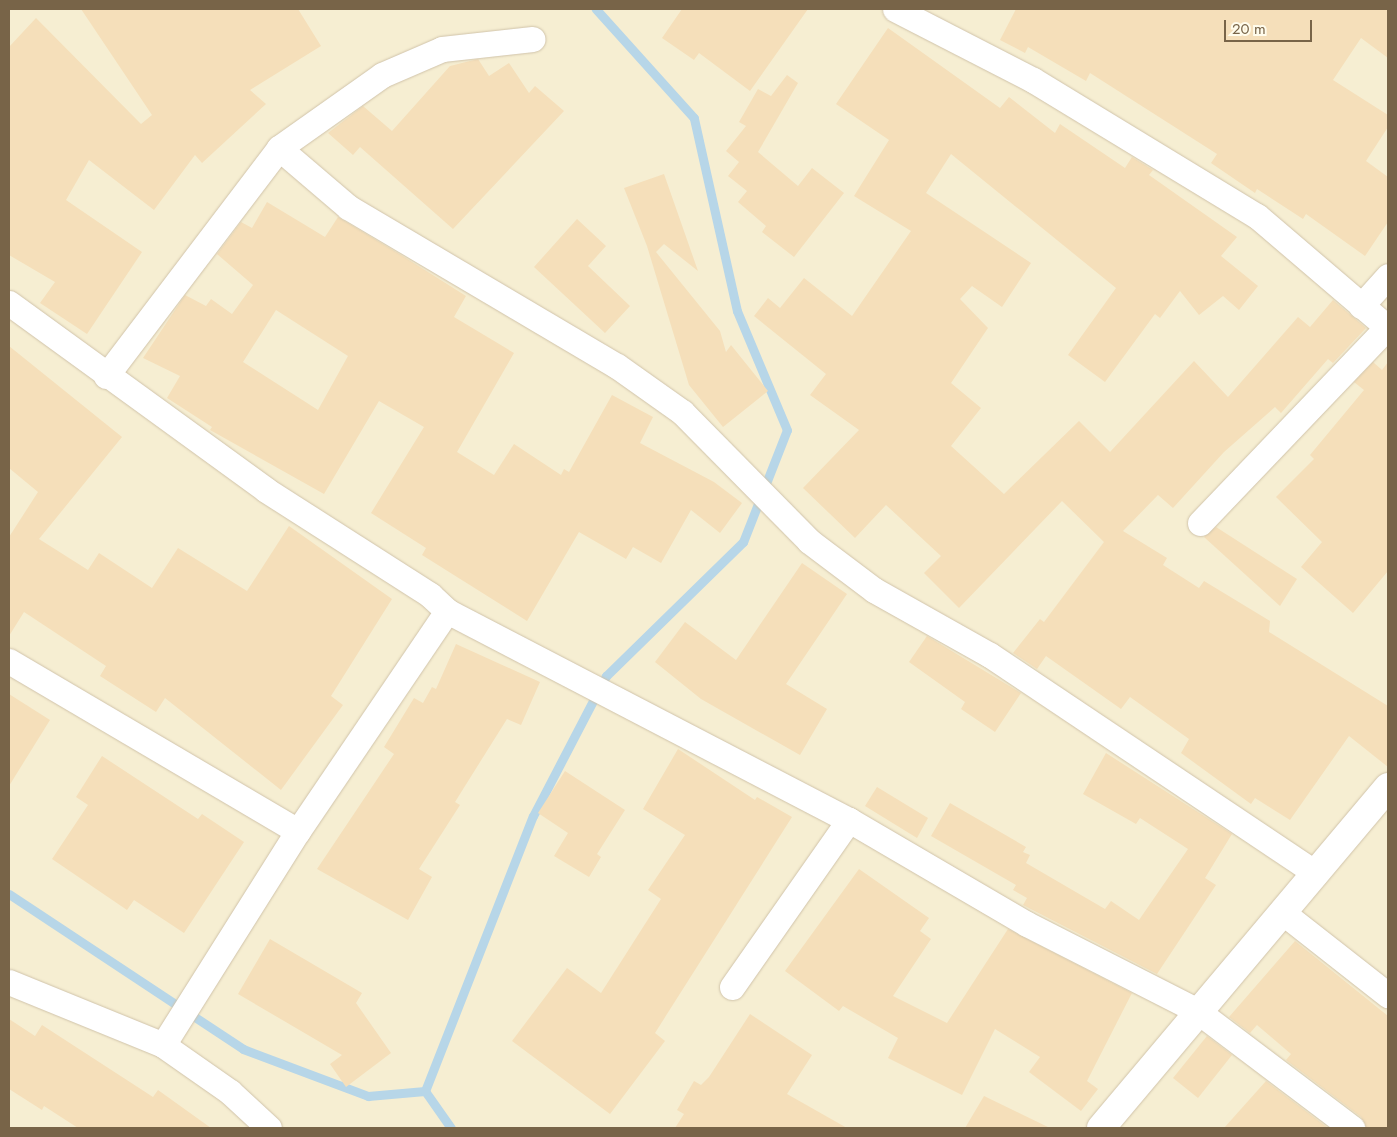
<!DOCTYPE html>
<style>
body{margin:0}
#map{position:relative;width:1397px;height:1137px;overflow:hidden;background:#fdfae4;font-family:Jost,sans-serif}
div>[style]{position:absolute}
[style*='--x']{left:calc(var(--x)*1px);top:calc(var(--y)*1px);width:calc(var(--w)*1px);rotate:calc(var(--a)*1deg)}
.residential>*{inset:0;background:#f6eed2}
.stream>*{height:9px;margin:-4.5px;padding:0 4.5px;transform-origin:4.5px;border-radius:4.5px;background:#b7d6e8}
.building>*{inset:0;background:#f5dfba}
.roads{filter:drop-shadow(0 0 1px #d0c3aa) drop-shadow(0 0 1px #d0c3aa)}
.minor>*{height:25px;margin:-12.5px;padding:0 12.5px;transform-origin:12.5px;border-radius:12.5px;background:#fff}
.secondary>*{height:28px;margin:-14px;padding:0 14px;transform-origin:14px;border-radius:14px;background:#fff}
span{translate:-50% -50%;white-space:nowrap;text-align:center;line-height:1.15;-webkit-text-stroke:5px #fffcec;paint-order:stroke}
.frame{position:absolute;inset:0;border:10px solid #786448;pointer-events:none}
.scale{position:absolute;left:1224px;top:20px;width:88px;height:22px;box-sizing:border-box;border:2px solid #786448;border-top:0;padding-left:6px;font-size:15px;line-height:18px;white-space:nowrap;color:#786448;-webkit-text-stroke:4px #fffcec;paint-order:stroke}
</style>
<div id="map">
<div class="residential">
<i style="clip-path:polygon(9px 9px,1388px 9px,1388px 1128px,9px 1128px)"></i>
</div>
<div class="stream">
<i style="--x:9;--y:894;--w:281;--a:33.5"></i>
<i style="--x:243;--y:1049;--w:134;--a:20.6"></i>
<i style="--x:368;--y:1096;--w:57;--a:-5"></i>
<i style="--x:425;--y:1091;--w:45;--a:54.9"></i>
<i style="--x:425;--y:1091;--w:295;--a:-68.6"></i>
<i style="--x:533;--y:816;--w:158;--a:-62.5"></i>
<i style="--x:606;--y:676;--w:192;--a:-44.4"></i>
<i style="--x:743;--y:542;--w:120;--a:-68.6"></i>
<i style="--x:787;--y:430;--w:129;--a:-112.8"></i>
<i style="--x:737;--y:311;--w:198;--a:-102.6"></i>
<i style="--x:694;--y:118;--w:147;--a:-132"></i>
</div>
<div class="building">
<i style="clip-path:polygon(81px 9px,298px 9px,321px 46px,250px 90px,266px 104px,202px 163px,195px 155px,154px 210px,89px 160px,66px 200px,142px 252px,87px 334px,40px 303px,55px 282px,9px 255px,9px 47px,36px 18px,141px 124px,152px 115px)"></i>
<i style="clip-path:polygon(682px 9px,808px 9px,750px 91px,699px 53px,694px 60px,662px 38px)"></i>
<i style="clip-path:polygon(1016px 9px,1388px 9px,1388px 58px,1361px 38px,1333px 80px,1388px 115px,1388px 127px,1366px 161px,1388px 177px,1388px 222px,1365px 256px,1306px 214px,1303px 219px,1257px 189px,1255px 193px,1211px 163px,1217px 154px,1090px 73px,1086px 81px,1028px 47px,1025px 53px,1000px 40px)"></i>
<i style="clip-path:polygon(888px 28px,1000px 108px,1009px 97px,1055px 133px,1060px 124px,1125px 168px,1132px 157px,1153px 170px,1149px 175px,1237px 237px,1221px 256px,1258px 286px,1239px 310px,1223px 296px,1199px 315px,1180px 291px,1160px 318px,1155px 314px,1105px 382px,1068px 355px,1116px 288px,951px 154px,926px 193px,1031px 263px,1002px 307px,972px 286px,960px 299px,988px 328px,951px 383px,981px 408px,951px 446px,1004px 494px,1079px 421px,1110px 452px,1194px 361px,1228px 397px,1298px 317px,1310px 327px,1333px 300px,1366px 328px,1333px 363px,1328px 359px,1281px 413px,1275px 407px,1224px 452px,1173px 508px,1158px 495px,1123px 531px,1167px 558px,1163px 565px,1199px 588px,1204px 581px,1270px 621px,1269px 632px,1388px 706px,1388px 767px,1349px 736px,1290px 820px,1255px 798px,1251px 804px,1181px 753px,1189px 739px,1130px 697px,1121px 709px,1046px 656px,1037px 669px,1013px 653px,1040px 619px,1044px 622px,1104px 542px,1062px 501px,959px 608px,924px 573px,941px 556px,886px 505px,855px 538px,803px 488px,859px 430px,810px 395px,826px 374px,754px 316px,768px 298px,780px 308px,804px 278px,852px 316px,911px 231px,854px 196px,889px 140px,836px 104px)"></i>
<i style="clip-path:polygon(478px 59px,489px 76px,509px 63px,529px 93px,535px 86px,564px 111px,453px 229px,360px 147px,353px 155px,328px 133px,363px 106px,392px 131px,450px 66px)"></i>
<i style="clip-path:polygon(787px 75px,798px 83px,758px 152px,798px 186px,812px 168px,844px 193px,794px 257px,762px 232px,766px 226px,738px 202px,747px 191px,728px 176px,739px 162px,726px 151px,746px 126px,739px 122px,758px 89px,771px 96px)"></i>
<i style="clip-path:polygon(664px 174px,698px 271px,664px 244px,656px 252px,720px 331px,726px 352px,731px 345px,768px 391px,723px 427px,689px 385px,647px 246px,624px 188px)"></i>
<i style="clip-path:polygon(evenodd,267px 202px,325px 237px,338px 217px,401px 255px,466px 296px,454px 317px,514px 353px,457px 452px,494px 475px,514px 444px,561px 475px,564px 469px,569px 472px,612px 395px,653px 417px,640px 443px,714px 482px,742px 503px,720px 533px,691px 510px,661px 563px,633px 547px,626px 559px,579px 532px,527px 621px,422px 555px,426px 548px,371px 513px,424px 427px,379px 401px,324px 494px,210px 430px,212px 427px,167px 398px,180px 376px,143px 358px,185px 295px,206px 306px,211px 299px,232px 314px,253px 285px,217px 254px,241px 222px,252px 228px,267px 202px,276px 310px,348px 356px,318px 410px,243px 362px,276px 310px)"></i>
<i style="clip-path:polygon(577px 219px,606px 246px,588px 266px,630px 306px,605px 333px,534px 267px)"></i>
<i style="clip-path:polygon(9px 346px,122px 437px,39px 539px,88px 570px,99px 553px,152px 588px,178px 548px,247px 591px,289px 526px,392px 599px,331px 696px,343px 705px,281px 790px,165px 698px,156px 712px,100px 676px,106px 666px,24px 612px,9px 636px,9px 537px,38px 492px,9px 468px)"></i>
<i style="clip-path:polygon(1373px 362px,1382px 370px,1388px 362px,1388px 571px,1353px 613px,1301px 567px,1322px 542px,1276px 497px,1314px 459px,1310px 455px,1364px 390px,1354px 382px)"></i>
<i style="clip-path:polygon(1216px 527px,1297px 579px,1280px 606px,1204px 537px)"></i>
<i style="clip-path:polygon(802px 563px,847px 594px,786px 684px,827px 709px,800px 755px,701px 699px,655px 662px,685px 622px,736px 660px)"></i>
<i style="clip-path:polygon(927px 636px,1021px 693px,995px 732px,961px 709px,965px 702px,909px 662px)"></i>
<i style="clip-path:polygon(456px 644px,540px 682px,521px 725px,507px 719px,455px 802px,460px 805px,419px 869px,432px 877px,408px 920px,317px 869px,394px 754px,384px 747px,414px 698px,423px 703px,432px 687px,436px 689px)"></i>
<i style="clip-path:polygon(9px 694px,50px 720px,9px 786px)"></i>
<i style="clip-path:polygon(678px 749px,755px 800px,757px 797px,792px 817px,655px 1033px,665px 1041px,610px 1114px,512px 1041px,567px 968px,601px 993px,661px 899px,648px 890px,685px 835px,643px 809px)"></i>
<i style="clip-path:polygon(1106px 753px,1232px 834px,1205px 878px,1216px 885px,1157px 974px,1023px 905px,1027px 898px,1013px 890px,1016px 885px,931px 836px,950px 803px,1026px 847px,1023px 852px,1030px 855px,1026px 863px,1105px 909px,1111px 901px,1139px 920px,1188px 849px,1140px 818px,1136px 824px,1083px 794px)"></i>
<i style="clip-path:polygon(102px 756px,198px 819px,202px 814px,244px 842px,184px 933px,134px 900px,127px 910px,52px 859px,88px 805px,76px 797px)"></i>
<i style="clip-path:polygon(565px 771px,625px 810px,597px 854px,601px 857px,589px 877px,554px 856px,568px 833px,538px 813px)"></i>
<i style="clip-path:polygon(877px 787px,928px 818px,917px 838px,865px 806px)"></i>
<i style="clip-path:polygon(859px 869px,929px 918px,920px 931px,931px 939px,893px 996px,947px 1023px,1008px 929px,1132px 993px,1087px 1081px,1098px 1089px,1081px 1111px,1029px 1072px,1040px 1057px,995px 1029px,962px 1095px,888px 1058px,898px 1038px,843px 1006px,839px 1011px,785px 971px)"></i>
<i style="clip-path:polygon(270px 939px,362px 993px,356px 1003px,391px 1053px,346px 1087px,330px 1064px,342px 1055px,238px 994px)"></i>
<i style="clip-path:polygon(1295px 941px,1388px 1016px,1388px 1128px,1366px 1128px,1361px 1117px,1286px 1060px,1291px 1054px,1257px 1025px,1250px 1033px,1229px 1017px)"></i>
<i style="clip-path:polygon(750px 1014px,812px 1055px,787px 1094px,847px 1128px,675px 1128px,684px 1114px,677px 1110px,694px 1081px,701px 1085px,709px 1077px)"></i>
<i style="clip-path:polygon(9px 1019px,35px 1036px,42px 1025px,153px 1097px,158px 1090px,211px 1128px,78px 1128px,44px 1106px,42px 1110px,9px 1089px)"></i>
<i style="clip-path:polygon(1207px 1036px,1232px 1055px,1198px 1098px,1173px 1078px)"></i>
<i style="clip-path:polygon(1266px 1081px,1328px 1128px,1224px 1128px)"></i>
<i style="clip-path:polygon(984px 1096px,1050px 1128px,965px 1128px)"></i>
</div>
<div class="roads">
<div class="minor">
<i style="--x:895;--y:9;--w:155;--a:27.2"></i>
<i style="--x:1033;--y:80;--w:262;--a:31.3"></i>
<i style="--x:1257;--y:216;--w:172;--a:40.5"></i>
<i style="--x:279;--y:148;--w:91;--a:40.5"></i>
<i style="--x:348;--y:207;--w:312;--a:30.6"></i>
<i style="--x:617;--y:366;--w:80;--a:35.3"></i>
<i style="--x:682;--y:412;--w:181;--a:45.4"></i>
<i style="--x:809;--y:541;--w:81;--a:37"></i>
<i style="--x:874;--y:590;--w:133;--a:29.3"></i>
<i style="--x:990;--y:655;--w:392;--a:33.8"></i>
<i style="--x:9;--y:303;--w:318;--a:36"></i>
<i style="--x:266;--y:490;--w:195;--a:32.6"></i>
<i style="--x:430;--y:595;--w:23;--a:43"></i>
<i style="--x:447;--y:611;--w:453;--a:27.5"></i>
<i style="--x:849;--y:820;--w:206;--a:30.3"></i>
<i style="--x:1027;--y:924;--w:190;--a:27"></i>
<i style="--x:1196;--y:1010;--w:196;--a:37.1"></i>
<i style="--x:1361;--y:306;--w:40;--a:-48"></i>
<i style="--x:106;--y:376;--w:286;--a:-52.8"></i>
<i style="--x:279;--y:148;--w:126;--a:-35.3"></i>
<i style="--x:382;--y:75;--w:65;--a:-23.4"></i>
<i style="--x:442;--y:49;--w:91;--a:-6.3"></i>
<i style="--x:1200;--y:523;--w:271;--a:-46.3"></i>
<i style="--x:9;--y:661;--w:335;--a:30.5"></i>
<i style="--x:1282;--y:912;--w:135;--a:38.1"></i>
<i style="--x:9;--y:982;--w:166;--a:22.2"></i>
<i style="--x:163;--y:1045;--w:82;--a:35"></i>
<i style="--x:230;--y:1092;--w:53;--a:42.7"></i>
<i style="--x:732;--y:987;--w:204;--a:-55"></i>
<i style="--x:163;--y:1045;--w:253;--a:-57.8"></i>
<i style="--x:298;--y:831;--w:266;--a:-55.9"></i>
</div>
<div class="secondary">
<i style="--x:1101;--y:1128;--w:446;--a:-49.9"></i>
</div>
</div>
<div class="frame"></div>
<div class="scale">20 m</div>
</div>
